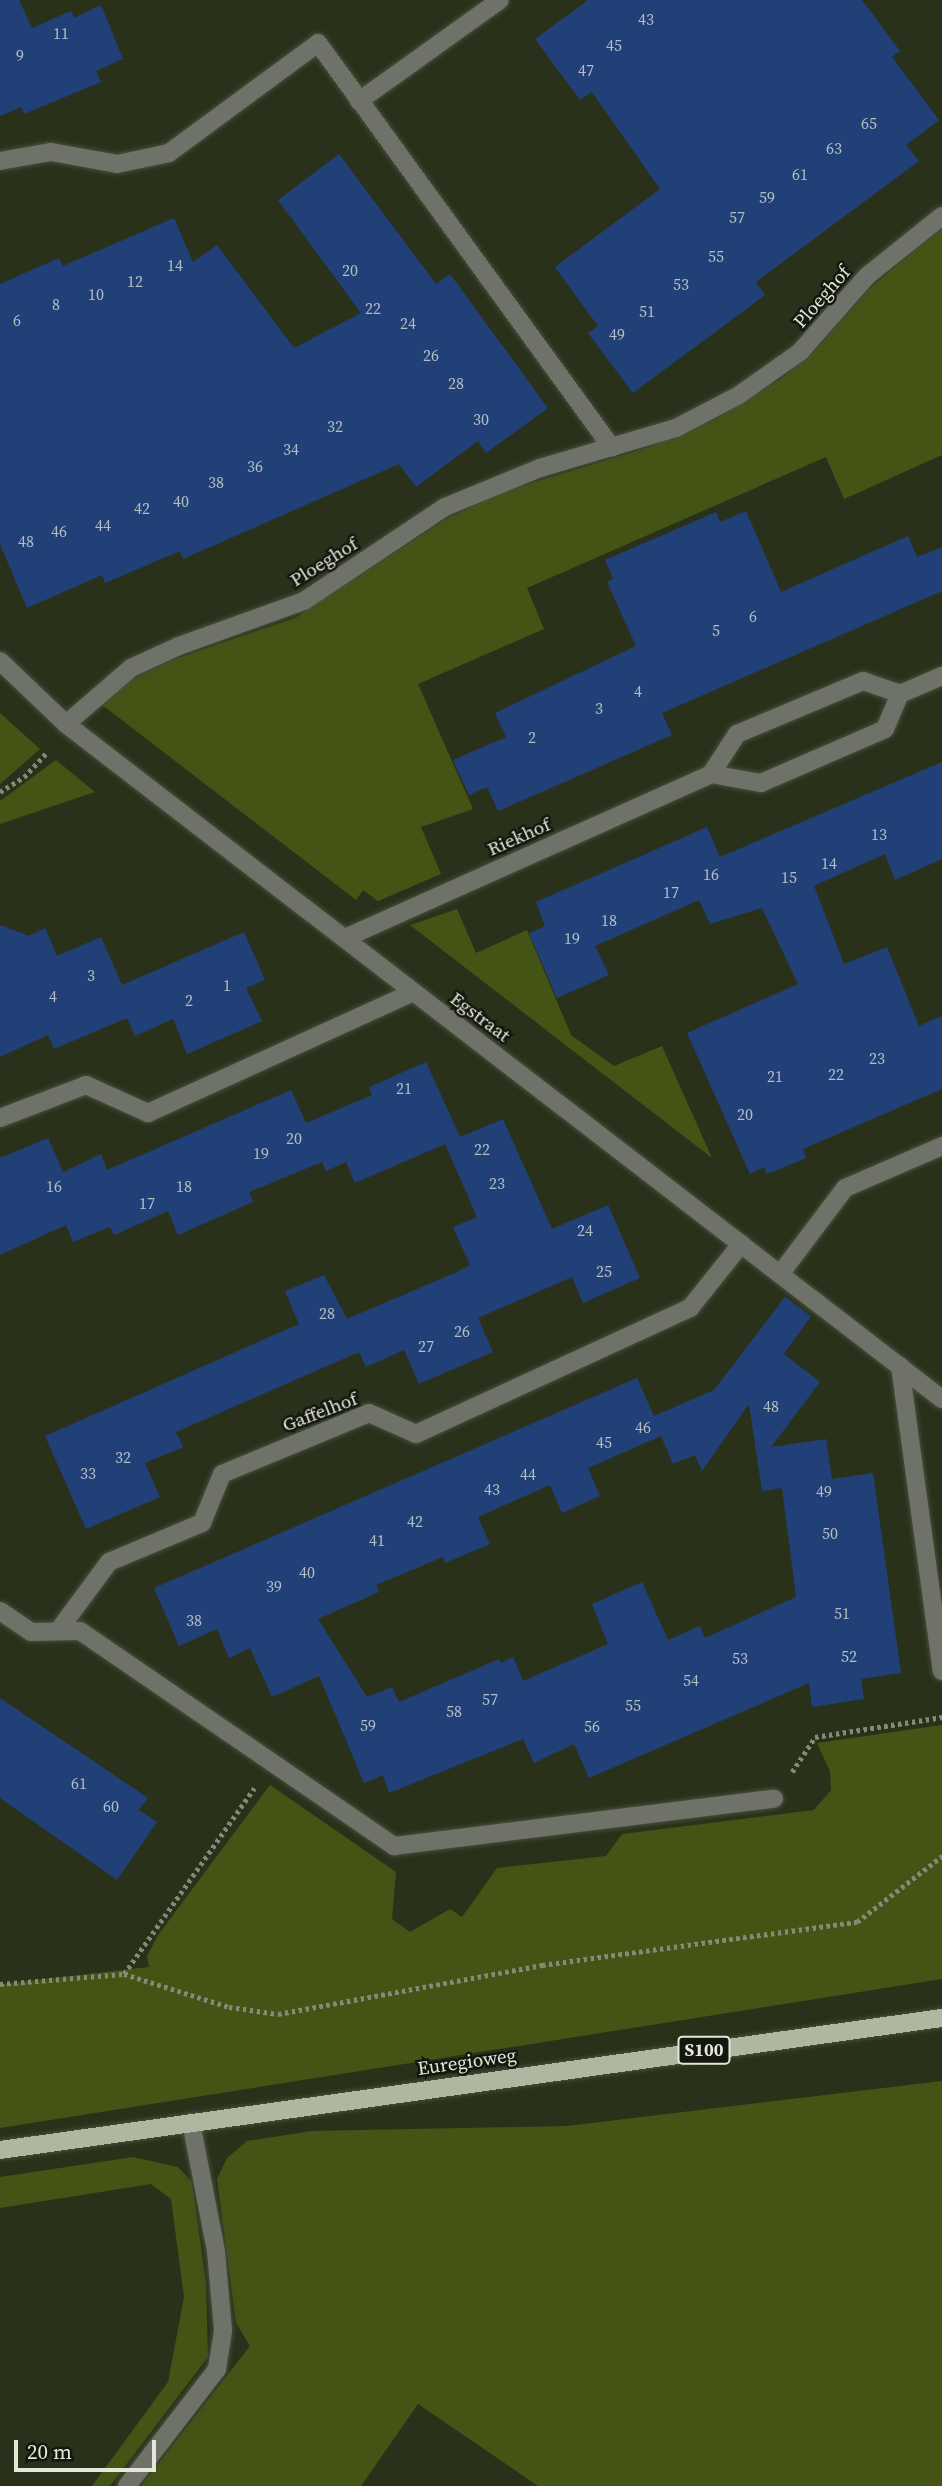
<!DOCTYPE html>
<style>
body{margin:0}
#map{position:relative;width:942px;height:2486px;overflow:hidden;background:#2a311b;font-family:"Source Serif 4",serif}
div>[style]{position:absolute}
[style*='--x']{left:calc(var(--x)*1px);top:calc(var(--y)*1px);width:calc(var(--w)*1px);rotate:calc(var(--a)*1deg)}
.green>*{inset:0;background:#435414}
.building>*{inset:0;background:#224078}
.path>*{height:4.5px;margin-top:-2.25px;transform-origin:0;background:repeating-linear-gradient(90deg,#848a77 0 3.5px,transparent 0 7px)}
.roads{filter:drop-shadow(0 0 2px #484e3a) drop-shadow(0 0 2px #484e3a)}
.minor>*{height:18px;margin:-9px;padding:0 9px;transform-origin:9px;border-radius:9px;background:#6e7268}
.major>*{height:18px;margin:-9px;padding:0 9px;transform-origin:9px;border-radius:9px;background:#afb7a1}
span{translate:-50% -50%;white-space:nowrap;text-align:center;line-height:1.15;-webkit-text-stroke:5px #14170e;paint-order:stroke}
.number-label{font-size:16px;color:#b3bec2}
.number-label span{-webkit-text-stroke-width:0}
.shield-label span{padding:2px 5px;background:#14170e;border:2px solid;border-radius:5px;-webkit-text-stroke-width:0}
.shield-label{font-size:18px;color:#e3e8da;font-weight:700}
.street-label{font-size:19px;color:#e3e8da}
.scale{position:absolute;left:14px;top:2440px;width:142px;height:32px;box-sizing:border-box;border:4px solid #e3e8da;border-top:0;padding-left:9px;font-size:21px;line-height:24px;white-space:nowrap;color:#e3e8da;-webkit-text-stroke:5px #14170e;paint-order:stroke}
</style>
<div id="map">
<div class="green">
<i style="clip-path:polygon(942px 227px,942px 455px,844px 499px,826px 457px,527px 588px,544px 629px,418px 684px,473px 809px,421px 827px,441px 874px,378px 901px,363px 890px,356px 900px,101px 704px,129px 681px,172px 660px,295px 618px,446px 519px,502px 492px,646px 448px,714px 420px,782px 378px,814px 351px,869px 289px)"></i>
<i style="clip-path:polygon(0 713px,40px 749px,0 784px)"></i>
<i style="clip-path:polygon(56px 760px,95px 792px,0 824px,0 801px)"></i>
<i style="clip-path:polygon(457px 909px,476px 953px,527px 930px,571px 1035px,614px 1066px,662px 1046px,712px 1158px,410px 925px)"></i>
<i style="clip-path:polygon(942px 1725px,942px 1979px,0 2128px,0 1984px,149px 1967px,147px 1956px,158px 1935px,270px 1785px,396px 1872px,392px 1919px,410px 1932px,450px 1909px,462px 1917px,497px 1868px,606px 1856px,622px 1834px,814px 1810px,831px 1790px,830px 1771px,817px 1743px)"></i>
<i style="clip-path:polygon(942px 2081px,942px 2486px,538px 2486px,418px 2404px,361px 2486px,141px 2486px,250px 2346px,236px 2323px,217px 2179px,227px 2158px,247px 2141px,312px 2131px,567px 2126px)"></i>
<i style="clip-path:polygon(133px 2157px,178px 2167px,192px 2182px,206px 2283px,208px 2357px,110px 2486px,92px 2486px,168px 2382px,184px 2297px,171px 2199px,151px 2184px,0 2208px,0 2177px)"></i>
</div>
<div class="building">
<i style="clip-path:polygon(0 0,19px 0,32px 28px,71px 11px,74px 18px,101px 5px,123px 59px,96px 71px,101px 82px,24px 114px,21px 107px,0 116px)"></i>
<i style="clip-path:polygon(588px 0,862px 0,900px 51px,892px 57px,939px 120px,906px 145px,919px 161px,756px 282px,765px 295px,633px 393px,588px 333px,598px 326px,555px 267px,660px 189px,592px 92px,580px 100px,535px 39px)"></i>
<i style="clip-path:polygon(339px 154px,436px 284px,450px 274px,548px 408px,486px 453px,478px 441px,416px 487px,399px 464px,183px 559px,180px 551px,105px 583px,102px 575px,27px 608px,0 544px,0 284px,59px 258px,63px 266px,174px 218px,193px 262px,217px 245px,294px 348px,361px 313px,278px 200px)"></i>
<i style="clip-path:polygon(746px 511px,781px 592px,908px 536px,917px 557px,942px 547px,942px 591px,662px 713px,672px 735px,498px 811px,487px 787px,469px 795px,453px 760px,506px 737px,495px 713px,636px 646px,607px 582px,613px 579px,605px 560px,716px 512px,720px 522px)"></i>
<i style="clip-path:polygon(942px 762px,942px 859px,895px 880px,885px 854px,814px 886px,844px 964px,887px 947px,919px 1026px,942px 1016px,942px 1089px,803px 1149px,806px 1158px,787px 1166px,767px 1174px,764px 1167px,750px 1174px,687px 1033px,798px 984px,762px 908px,710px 924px,699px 900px,595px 946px,609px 975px,557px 998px,529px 933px,545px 926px,536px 902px,707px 827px,720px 857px)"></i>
<i style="clip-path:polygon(0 925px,29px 936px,45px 928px,57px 956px,101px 937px,122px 985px,244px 932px,265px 980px,246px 988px,262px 1021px,187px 1054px,173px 1019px,135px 1036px,127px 1018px,54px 1049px,48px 1035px,0 1057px)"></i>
<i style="clip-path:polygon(426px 1062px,460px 1137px,503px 1119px,552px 1229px,608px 1205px,640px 1278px,583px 1303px,572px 1277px,478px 1318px,493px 1352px,419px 1384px,404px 1350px,366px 1367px,359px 1352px,176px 1432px,183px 1447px,145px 1463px,160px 1497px,86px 1529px,45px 1436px,299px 1324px,285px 1291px,324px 1275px,347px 1319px,457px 1272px,470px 1265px,453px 1227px,477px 1217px,445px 1144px,355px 1183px,346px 1162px,326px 1171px,322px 1162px,249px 1192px,253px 1202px,178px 1235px,168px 1211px,114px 1235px,110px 1227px,73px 1242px,66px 1225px,0 1255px,0 1158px,48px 1138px,63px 1172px,101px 1154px,107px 1170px,291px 1090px,306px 1123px,372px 1095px,369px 1087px)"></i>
<i style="clip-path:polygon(evenodd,785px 1297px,811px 1316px,784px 1354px,820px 1382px,771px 1447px,826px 1439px,832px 1479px,873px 1473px,901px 1673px,861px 1679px,864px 1699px,812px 1707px,809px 1683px,589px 1778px,574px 1744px,534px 1763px,523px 1739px,389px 1793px,383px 1775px,364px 1783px,319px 1676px,272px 1697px,250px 1648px,229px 1658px,217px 1629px,179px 1646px,154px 1588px,637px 1378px,654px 1416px,714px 1390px,785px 1297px,749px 1404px,762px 1491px,782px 1488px,796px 1597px,705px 1638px,700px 1626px,668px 1640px,642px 1582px,592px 1604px,608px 1644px,523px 1681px,513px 1657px,501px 1663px,499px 1659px,399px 1702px,392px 1687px,367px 1697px,318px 1619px,379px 1592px,376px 1585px,443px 1557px,445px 1563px,490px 1544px,478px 1517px,550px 1485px,562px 1513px,600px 1496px,588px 1468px,661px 1436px,673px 1464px,695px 1455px,702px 1471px,749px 1404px)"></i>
<i style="clip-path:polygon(0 1698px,148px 1798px,139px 1810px,157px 1822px,117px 1880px,0 1798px)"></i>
</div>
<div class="path">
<i style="--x:0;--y:792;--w:28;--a:-32"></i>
<i style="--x:24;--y:777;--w:34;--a:-47"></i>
<i style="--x:792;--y:1772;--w:42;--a:-56.7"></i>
<i style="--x:815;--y:1737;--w:129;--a:-8.9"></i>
<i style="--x:124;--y:1974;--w:227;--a:-55"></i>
<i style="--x:0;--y:1984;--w:124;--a:-4.6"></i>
<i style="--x:124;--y:1974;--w:110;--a:17.4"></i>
<i style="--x:229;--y:2007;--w:49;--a:8.1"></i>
<i style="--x:278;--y:2014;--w:269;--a:-10.5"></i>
<i style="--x:542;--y:1965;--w:318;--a:-7.8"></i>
<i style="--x:857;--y:1922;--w:108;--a:-37.8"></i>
</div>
<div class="roads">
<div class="minor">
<i style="--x:359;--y:101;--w:173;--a:-35.6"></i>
<i style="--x:0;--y:161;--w:52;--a:-10"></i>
<i style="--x:51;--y:152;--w:67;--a:10.3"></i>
<i style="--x:117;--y:164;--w:53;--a:-11.9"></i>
<i style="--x:169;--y:153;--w:185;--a:-36.4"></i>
<i style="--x:318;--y:43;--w:500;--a:54.02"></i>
<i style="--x:0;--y:661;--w:91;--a:43.7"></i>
<i style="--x:66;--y:724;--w:1106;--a:37.62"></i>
<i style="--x:66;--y:724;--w:86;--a:-40.7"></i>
<i style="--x:131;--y:668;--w:53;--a:-24.6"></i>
<i style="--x:179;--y:646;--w:133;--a:-19.8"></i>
<i style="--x:304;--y:601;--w:169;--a:-33.7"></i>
<i style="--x:445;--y:507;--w:103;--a:-22.3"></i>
<i style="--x:540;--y:468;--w:142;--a:-16.4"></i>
<i style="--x:676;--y:428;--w:71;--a:-27.6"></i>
<i style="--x:739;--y:395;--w:75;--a:-35.2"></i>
<i style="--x:800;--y:352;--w:101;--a:-48.6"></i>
<i style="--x:867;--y:276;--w:96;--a:-38.7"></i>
<i style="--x:711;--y:774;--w:51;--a:10.2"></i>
<i style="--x:761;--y:783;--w:135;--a:-23.5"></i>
<i style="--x:885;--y:729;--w:38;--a:-67"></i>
<i style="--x:900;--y:694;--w:46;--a:-23.2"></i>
<i style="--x:345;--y:938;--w:401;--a:-24.1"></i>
<i style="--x:711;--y:774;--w:48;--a:-57"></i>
<i style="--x:737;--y:734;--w:137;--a:-22.8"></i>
<i style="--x:863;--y:681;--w:39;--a:19"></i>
<i style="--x:0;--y:1118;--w:92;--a:-21"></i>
<i style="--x:86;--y:1085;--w:68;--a:24.3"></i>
<i style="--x:148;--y:1113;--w:291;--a:-24.5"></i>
<i style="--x:781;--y:1273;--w:106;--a:-53"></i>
<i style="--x:845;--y:1188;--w:106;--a:-23.4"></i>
<i style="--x:900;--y:1366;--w:308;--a:82.2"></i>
<i style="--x:0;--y:1611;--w:37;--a:34"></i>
<i style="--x:31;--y:1632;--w:49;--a:-1.2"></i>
<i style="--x:80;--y:1631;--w:381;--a:34.4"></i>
<i style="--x:394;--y:1846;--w:383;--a:-7.1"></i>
<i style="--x:58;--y:1631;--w:86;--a:-53.5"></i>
<i style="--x:109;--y:1562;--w:101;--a:-22.8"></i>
<i style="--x:202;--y:1523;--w:53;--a:-67.8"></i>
<i style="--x:222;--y:1474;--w:159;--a:-22.5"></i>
<i style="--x:369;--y:1413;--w:51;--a:24.1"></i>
<i style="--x:416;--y:1434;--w:302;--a:-24.7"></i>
<i style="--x:690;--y:1308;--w:82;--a:-51.4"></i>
<i style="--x:127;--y:2486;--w:148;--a:-52.4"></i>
<i style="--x:217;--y:2369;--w:39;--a:-81"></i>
<i style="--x:223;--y:2330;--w:79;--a:-95.1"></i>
<i style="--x:216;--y:2251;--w:131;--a:-101"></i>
</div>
<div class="major">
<i style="--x:0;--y:2150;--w:951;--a:-7.98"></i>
</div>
</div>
<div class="number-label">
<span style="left:646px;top:19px">43</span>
<span style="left:61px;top:33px">11</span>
<span style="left:614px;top:45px">45</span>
<span style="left:20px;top:55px">9</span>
<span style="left:586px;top:70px">47</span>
<span style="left:869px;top:123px">65</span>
<span style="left:834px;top:148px">63</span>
<span style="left:800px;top:174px">61</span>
<span style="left:767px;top:197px">59</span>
<span style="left:737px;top:217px">57</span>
<span style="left:716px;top:256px">55</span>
<span style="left:175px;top:265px">14</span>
<span style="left:350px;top:270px">20</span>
<span style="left:135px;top:281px">12</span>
<span style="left:681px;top:284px">53</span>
<span style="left:96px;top:294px">10</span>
<span style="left:56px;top:304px">8</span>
<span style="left:373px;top:308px">22</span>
<span style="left:647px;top:311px">51</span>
<span style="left:17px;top:320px">6</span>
<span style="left:408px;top:323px">24</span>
<span style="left:617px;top:334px">49</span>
<span style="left:431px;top:355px">26</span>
<span style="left:456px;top:383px">28</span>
<span style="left:481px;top:419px">30</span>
<span style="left:335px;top:426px">32</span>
<span style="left:291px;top:449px">34</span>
<span style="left:255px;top:466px">36</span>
<span style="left:216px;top:482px">38</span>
<span style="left:181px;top:501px">40</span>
<span style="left:142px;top:508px">42</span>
<span style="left:103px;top:525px">44</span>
<span style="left:59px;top:531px">46</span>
<span style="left:26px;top:541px">48</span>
<span style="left:753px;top:616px">6</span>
<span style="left:716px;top:630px">5</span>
<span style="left:638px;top:691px">4</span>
<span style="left:599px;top:708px">3</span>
<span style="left:532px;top:737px">2</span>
<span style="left:879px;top:834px">13</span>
<span style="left:829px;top:863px">14</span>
<span style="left:711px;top:874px">16</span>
<span style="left:789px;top:877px">15</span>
<span style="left:671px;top:892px">17</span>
<span style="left:609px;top:920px">18</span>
<span style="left:572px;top:938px">19</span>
<span style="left:91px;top:975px">3</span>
<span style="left:227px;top:985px">1</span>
<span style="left:53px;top:996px">4</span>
<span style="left:189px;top:1000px">2</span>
<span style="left:877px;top:1058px">23</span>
<span style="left:836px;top:1074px">22</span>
<span style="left:775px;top:1076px">21</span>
<span style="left:404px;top:1088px">21</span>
<span style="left:745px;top:1114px">20</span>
<span style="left:294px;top:1138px">20</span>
<span style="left:482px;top:1149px">22</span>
<span style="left:261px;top:1153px">19</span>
<span style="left:497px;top:1183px">23</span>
<span style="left:54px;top:1186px">16</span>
<span style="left:184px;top:1186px">18</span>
<span style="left:147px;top:1203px">17</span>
<span style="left:585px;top:1230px">24</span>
<span style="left:604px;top:1271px">25</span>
<span style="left:327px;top:1313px">28</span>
<span style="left:462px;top:1331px">26</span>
<span style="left:426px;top:1346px">27</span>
<span style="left:771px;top:1406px">48</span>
<span style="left:643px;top:1427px">46</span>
<span style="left:604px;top:1442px">45</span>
<span style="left:123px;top:1457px">32</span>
<span style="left:88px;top:1473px">33</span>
<span style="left:528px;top:1474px">44</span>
<span style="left:492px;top:1489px">43</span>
<span style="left:824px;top:1491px">49</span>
<span style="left:415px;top:1521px">42</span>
<span style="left:830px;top:1533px">50</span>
<span style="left:377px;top:1540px">41</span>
<span style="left:307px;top:1572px">40</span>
<span style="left:274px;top:1586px">39</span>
<span style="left:842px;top:1613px">51</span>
<span style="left:194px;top:1620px">38</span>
<span style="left:849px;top:1656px">52</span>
<span style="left:740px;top:1658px">53</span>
<span style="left:691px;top:1680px">54</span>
<span style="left:490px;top:1699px">57</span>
<span style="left:633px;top:1705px">55</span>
<span style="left:454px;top:1711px">58</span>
<span style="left:368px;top:1725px">59</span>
<span style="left:592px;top:1726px">56</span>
<span style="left:79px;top:1783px">61</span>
<span style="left:111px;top:1806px">60</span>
</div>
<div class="shield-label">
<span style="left:704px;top:2050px">S100</span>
</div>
<div class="street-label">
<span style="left:822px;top:297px;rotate:-49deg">Ploeghof</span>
<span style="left:324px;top:562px;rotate:-32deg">Ploeghof</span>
<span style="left:519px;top:837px;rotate:-24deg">Riekhof</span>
<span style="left:480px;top:1017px;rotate:37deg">Egstraat</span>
<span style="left:320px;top:1412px;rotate:-21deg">Gaffelhof</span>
<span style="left:467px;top:2062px;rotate:-8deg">Euregioweg</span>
</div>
<div class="scale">20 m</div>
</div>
